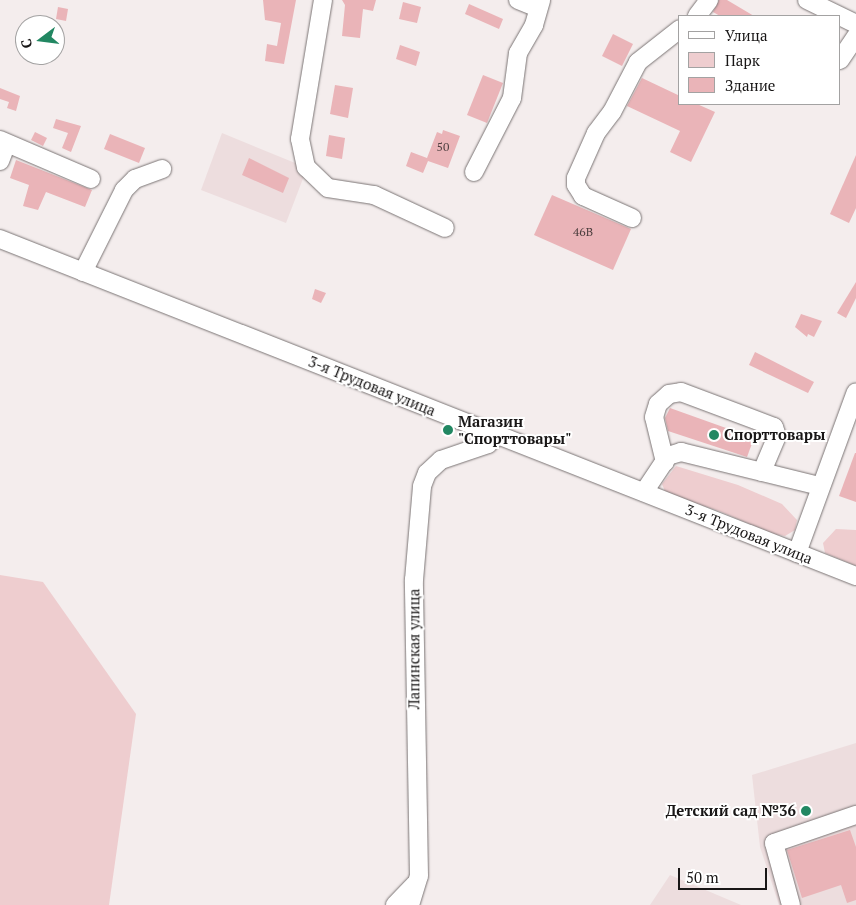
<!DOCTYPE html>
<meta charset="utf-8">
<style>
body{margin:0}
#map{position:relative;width:856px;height:905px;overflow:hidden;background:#f4eded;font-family:"PT Serif",serif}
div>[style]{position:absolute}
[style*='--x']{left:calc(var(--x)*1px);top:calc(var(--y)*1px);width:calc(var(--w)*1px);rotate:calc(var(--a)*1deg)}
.built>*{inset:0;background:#edddde}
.green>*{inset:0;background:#eecdcf}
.building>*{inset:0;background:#eab4b8}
.roads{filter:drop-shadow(0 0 1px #7a7474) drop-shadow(0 0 1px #7a7474)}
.minor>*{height:18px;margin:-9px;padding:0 9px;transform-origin:9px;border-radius:9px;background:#fff}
.dots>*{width:14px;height:14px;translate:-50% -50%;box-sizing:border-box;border:2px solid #fff;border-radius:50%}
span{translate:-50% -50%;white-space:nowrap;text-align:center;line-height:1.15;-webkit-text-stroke:4px #fff;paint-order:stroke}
.number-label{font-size:12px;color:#4c3e3e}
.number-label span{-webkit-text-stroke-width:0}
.street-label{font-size:15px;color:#181616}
.poi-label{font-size:15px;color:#181616;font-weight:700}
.left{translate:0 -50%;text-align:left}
.right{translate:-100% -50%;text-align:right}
.legend{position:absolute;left:678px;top:15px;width:162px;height:90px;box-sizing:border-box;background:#fff;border:1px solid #a3a2a2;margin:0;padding:6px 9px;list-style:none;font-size:15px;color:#181616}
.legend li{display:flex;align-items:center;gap:10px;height:25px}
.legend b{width:25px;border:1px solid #a3a2a2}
.north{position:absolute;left:15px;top:15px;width:50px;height:50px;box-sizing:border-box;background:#fff;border:1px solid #a3a2a2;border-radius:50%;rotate:255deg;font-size:14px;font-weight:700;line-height:20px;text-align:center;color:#181616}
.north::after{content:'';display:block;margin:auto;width:18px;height:22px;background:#228762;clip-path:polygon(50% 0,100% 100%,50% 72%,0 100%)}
.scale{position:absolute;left:678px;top:868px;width:89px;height:22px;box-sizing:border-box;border:2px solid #181616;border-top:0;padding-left:6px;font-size:15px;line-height:18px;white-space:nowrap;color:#181616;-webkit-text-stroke:4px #fff;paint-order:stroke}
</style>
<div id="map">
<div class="built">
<i style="clip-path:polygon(222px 133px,300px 165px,304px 176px,286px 223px,201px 190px)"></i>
<i style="clip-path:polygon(856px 743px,856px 905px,779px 905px,760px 847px,752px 775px)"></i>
<i style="clip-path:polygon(670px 875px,741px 905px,650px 905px)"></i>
</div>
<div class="green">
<i style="clip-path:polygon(676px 466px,738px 485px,782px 504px,797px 520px,795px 530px,785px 536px,773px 534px,719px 511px,666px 494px,662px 484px)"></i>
<i style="clip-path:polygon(836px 529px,856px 530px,856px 566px,825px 553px,823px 543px)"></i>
<i style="clip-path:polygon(0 575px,43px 582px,136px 714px,109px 905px,0 905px)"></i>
</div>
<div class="building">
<i style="clip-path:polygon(263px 0,296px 0,284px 64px,265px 61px,267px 44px,277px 46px,281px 23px,265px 20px)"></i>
<i style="clip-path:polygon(342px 0,376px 0,373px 11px,363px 9px,360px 38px,342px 36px,345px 5px)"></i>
<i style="clip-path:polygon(719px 0,727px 0,754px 16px,720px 16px,713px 12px)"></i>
<i style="clip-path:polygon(403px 2px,421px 7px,417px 23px,399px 19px)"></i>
<i style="clip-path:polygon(469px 4px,503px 19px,499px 29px,465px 14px)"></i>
<i style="clip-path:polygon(58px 7px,68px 9px,66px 21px,56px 19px)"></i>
<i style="clip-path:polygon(613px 34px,633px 44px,622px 66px,602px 56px)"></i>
<i style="clip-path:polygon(400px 45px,420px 52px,416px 66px,396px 59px)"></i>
<i style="clip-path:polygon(483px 75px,503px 83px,487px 123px,467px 115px)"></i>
<i style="clip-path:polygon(642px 78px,680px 96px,680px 104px,697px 104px,715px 112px,691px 162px,670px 152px,680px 131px,627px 106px)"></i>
<i style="clip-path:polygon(335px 85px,353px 88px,348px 118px,330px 114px)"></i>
<i style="clip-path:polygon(0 88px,20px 96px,16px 111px,7px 108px,9px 102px,0 99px)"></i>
<i style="clip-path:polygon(56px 119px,81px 126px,71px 152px,62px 148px,68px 133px,53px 128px)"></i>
<i style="clip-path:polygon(443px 130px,460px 136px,448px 168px,428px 161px,423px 173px,406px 166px,411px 152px,427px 158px,437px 132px,442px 134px)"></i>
<i style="clip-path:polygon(35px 132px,47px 138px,43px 146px,31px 140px)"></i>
<i style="clip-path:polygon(110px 134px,145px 148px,139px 163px,104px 149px)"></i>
<i style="clip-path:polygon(329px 135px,345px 138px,342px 159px,326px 156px)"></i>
<i style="clip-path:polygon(856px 155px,856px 208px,849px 223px,830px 214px)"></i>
<i style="clip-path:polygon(249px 158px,289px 178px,283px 193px,242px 175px)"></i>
<i style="clip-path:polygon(16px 160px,92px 190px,85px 207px,46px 192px,38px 210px,23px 206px,29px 185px,10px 178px)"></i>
<i style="clip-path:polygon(552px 195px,631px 229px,613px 270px,534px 235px)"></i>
<i style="clip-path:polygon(856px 282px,856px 298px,846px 318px,837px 313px)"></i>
<i style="clip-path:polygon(315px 289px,326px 293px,321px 303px,312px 299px)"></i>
<i style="clip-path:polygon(801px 314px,822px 321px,814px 337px,808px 334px,807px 337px,795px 327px)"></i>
<i style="clip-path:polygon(755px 352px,814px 382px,808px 393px,749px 365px)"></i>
<i style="clip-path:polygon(670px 408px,754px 438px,747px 457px,668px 431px,665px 418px)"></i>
<i style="clip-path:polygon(855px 453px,856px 453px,856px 502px,839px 496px)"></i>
<i style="clip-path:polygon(850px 830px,856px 847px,856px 900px,847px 903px,841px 885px,802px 898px,787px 850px)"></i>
</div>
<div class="roads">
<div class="minor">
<i style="--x:323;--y:0;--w:141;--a:99.4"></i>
<i style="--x:300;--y:139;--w:29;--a:78"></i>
<i style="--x:306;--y:167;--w:30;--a:44"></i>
<i style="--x:328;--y:188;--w:47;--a:8.7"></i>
<i style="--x:374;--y:195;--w:78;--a:24.9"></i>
<i style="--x:518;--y:0;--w:22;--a:22"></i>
<i style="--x:807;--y:0;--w:55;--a:26.1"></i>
<i style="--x:697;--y:16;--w:20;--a:-53"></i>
<i style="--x:840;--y:60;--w:29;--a:-56"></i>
<i style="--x:0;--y:140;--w:99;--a:23.2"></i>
<i style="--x:0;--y:161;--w:17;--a:-69"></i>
<i style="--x:474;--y:172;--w:83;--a:-62.8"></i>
<i style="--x:512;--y:98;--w:45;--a:-82.4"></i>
<i style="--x:518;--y:53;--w:32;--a:-60"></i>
<i style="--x:534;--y:25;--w:26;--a:-74"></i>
<i style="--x:632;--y:218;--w:54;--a:-155.8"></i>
<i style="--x:583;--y:196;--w:13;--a:-122"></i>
<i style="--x:576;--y:185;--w:7;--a:-90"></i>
<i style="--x:576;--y:178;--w:49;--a:-66"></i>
<i style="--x:596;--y:133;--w:26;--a:-53"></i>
<i style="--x:612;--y:112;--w:56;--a:-62.5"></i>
<i style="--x:638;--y:62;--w:53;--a:-38.2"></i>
<i style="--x:0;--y:239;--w:920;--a:21.49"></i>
<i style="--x:83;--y:272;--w:92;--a:-63.4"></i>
<i style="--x:124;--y:190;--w:16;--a:-45"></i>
<i style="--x:135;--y:179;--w:29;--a:-20"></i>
<i style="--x:665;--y:462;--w:46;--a:-103.7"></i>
<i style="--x:654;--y:417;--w:14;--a:-73"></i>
<i style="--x:658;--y:404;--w:15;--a:-42"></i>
<i style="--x:669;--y:394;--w:12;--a:-9"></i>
<i style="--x:681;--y:392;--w:99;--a:20.6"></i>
<i style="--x:774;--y:427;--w:9;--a:72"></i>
<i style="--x:777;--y:436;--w:39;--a:113"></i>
<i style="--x:644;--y:492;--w:43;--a:-56.3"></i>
<i style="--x:668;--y:456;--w:14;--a:-17"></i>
<i style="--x:681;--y:452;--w:142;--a:13.8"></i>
<i style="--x:797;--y:553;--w:171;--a:-69.9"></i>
<i style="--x:395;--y:905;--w:28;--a:-46"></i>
<i style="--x:410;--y:905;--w:30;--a:-73"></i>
<i style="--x:419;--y:876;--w:296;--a:-91"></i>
<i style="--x:414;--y:580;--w:94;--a:-85.1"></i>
<i style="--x:422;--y:486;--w:14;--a:-69"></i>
<i style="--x:427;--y:473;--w:19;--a:-43"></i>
<i style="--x:441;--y:460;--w:50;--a:-18.8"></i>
<i style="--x:488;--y:444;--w:11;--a:-45"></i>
<i style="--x:791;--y:905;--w:64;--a:-105.3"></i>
<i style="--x:774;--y:843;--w:87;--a:-18.9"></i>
</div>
</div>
<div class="dots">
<i style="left:448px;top:430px;background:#228762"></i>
<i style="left:714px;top:435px;background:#228762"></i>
<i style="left:806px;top:811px;background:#228762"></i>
</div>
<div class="number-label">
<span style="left:443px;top:147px">50</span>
<span style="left:583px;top:232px">46В</span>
</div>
<div class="street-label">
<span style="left:372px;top:386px;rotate:22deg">3-я Трудовая улица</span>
<span style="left:749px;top:534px;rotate:22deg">3-я Трудовая улица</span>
<span style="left:414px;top:649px;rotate:-90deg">Лапинская улица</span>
</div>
<div class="poi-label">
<span class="left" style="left:458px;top:430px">Магазин<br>"Спорттовары"</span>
<span class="left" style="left:724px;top:435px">Спорттовары</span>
<span class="right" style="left:796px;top:811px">Детский сад №36</span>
</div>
<ul class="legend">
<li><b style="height:6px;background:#fff"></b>Улица</li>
<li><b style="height:14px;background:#eecdcf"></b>Парк</li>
<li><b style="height:14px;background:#eab4b8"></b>Здание</li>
</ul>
<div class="north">С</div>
<div class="scale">50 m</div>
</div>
